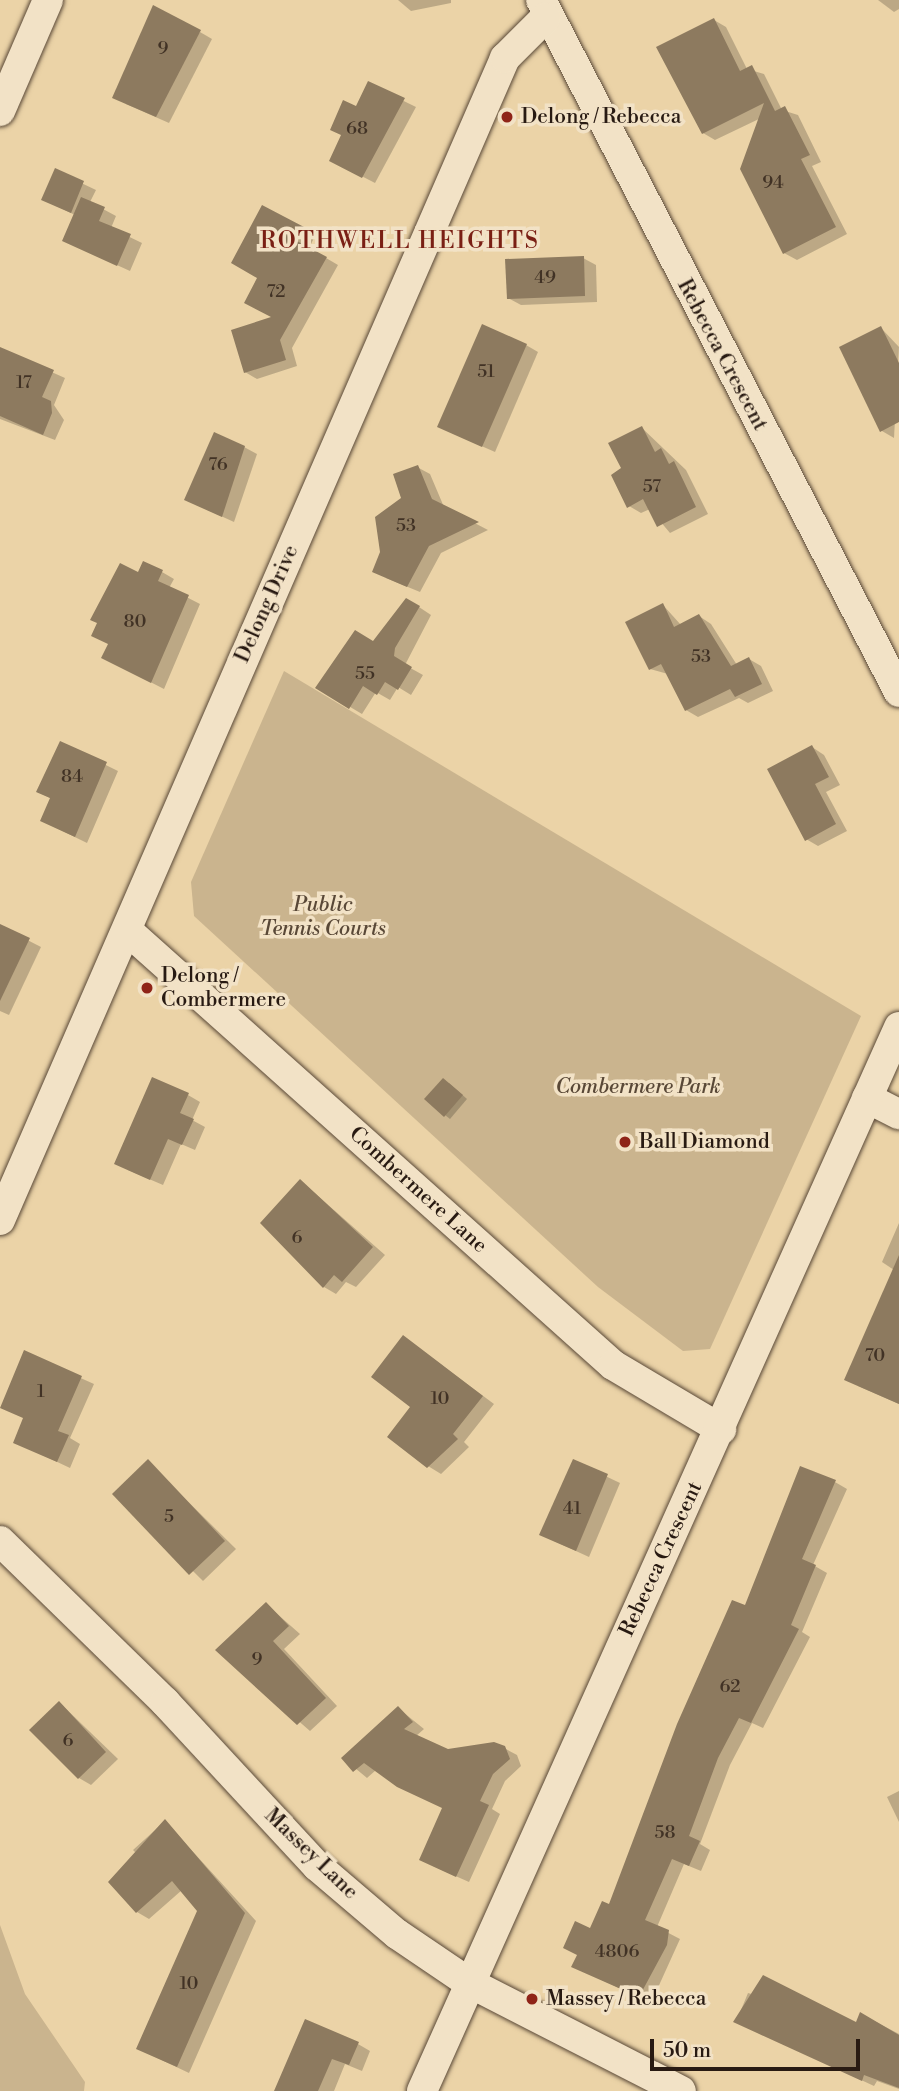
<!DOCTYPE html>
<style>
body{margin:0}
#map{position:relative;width:899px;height:2091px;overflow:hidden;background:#ebd3a7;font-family:"Libre Bodoni",serif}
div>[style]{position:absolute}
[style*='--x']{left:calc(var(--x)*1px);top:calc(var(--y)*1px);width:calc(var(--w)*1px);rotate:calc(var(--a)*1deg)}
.green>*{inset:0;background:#cab48e}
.shadow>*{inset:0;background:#0003}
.building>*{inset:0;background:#8d7a5f}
.roads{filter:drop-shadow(0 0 2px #594837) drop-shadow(0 0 2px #594837)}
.minor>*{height:30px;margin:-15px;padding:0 15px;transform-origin:15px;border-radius:15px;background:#f2e2c6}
.dots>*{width:19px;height:19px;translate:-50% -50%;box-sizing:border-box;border:4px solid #f2e2c6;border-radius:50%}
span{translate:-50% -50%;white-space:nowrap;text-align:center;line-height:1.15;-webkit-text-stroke:7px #f2e2c6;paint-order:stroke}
.number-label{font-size:18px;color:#413225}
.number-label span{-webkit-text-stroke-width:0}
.poi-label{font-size:21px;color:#281a12}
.left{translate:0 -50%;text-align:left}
.street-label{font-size:21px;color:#281a12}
.park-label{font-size:21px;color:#594837;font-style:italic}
.neighbourhood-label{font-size:23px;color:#7a1f14;letter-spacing:2px}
.scale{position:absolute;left:650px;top:2039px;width:210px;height:32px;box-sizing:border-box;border:4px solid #281a12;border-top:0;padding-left:9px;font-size:21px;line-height:24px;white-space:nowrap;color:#281a12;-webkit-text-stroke:5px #f2e2c6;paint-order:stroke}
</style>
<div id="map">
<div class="green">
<i style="clip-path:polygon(284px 671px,861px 1016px,710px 1349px,683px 1351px,598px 1287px,194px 916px,191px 882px)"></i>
<i style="clip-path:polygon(0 1925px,25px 1994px,85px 2082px,84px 2091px,0 2091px)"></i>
</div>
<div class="shadow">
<i style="clip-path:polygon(398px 0,451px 0,451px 3px,411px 11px)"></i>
<i style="clip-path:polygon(878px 0,899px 0,899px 9px,894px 12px)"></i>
<i style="clip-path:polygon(714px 20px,726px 27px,747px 69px,764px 74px,782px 110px,798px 115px,821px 162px,812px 166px,847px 234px,797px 260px,784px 253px,761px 118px,715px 140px,703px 133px)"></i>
<i style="clip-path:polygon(200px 32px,212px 39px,169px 123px,126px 104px)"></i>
<i style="clip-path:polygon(369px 84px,416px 107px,375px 183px,344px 167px,342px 135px)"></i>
<i style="clip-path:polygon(56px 171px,96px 190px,90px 202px,116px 216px,111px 228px,142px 243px,130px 271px,64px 241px,75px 215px,44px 200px)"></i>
<i style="clip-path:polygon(303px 229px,315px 236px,309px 248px,338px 265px,292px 348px,297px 366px,257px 379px,245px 372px,275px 318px,259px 277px)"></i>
<i style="clip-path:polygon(583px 258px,596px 265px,597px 302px,521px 305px,508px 298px)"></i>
<i style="clip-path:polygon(881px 328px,899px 347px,894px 438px,882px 431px)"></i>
<i style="clip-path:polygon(526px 345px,538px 352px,495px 452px,452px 433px)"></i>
<i style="clip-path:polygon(0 349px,65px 378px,54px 405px,64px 420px,55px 440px,0 419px)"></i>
<i style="clip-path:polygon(642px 428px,686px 470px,708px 514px,670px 533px,650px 509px,641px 513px,629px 506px,623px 469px)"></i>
<i style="clip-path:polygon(244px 447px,257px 454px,234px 522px,186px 500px)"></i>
<i style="clip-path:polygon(417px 467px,430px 474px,444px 507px,488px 530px,441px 553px,420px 592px,386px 578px)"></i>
<i style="clip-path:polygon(162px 572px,174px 579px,169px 588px,200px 604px,164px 689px,115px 664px,109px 644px,139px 574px)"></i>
<i style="clip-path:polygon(663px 605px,681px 625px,699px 616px,711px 624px,737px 665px,749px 659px,761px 666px,773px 691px,748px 703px,739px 698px,698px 717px,686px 710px,668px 674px,650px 669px)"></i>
<i style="clip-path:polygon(419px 607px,431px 615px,405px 665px,423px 675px,411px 695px,398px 687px,390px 700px,376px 692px,362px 714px,318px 688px)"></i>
<i style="clip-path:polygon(61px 743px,118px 771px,87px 843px,42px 821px,52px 799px,38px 792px)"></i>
<i style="clip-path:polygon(812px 747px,824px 755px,840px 785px,826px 792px,847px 831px,818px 846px,806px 839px)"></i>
<i style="clip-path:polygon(0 926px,41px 947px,9px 1015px,0 1011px)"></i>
<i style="clip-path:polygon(449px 1083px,467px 1099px,450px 1119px,445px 1115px)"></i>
<i style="clip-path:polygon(188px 1095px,200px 1102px,192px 1120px,205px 1127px,195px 1150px,181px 1144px,163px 1185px,128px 1170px)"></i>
<i style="clip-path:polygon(301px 1181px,385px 1255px,356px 1287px,346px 1282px,336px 1294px,324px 1287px)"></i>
<i style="clip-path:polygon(899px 1223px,899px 1404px,858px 1386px,894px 1270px,882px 1262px)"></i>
<i style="clip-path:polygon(404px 1337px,494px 1404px,464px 1442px,469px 1447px,441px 1474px,428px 1466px)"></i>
<i style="clip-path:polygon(25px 1353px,94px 1384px,70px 1438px,80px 1444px,70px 1468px,15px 1442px,25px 1419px)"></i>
<i style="clip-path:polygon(574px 1461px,620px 1483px,589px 1557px,554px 1541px)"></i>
<i style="clip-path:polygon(148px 1462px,236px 1549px,203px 1581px,115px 1494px)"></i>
<i style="clip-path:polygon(835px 1482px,847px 1489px,813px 1565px,827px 1573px,802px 1632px,810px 1637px,763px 1728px,752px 1723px,730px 1765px,700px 1844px,710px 1850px,701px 1871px,684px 1864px,657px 1927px,680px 1939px,651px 2003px,574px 1967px,610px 1907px,746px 1608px)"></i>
<i style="clip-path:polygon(266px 1604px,300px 1634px,284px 1649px,337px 1706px,310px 1731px,217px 1650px)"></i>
<i style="clip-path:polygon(60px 1703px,118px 1759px,91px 1785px,79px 1778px)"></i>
<i style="clip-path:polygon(398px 1708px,424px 1729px,415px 1737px,447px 1751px,504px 1748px,517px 1755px,521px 1766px,505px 1781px,492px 1809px,500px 1814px,469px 1882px,433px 1866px,444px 1808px,376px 1770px,367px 1778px,343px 1758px)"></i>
<i style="clip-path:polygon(899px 1791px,899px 1822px,887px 1797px)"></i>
<i style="clip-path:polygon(165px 1821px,256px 1921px,189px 2073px,151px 2055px,199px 1910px,182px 1890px,149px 1919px,137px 1912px,139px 1856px,133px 1850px)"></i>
<i style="clip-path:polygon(748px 1993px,856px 2024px,861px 2014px,899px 2034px,899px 2089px,877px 2081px,874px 2086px,736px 2022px)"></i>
<i style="clip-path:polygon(358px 2044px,370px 2051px,362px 2071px,345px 2064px,334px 2091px,275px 2091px)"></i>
</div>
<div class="building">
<i style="clip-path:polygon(153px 5px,201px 30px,156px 117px,112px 98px)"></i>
<i style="clip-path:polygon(714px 18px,740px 71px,752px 65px,775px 111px,785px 106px,810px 155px,801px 159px,836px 227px,783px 254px,740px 169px,764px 103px,702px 134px,656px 47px)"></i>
<i style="clip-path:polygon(368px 81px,405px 98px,362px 178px,329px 161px,341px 135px,330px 130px,343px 100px,356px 106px)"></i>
<i style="clip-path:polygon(55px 168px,84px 181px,71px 213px,41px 200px)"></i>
<i style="clip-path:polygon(81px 197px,105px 207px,99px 221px,131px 234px,117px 266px,62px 241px)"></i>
<i style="clip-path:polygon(262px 205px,304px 227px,297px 241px,327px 257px,280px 340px,286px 360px,244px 373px,231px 330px,271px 317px,244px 303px,257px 278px,231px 263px)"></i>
<i style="clip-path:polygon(584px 256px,585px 296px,507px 299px,505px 259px)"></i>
<i style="clip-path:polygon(482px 324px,527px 344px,482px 447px,437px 427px)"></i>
<i style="clip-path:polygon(881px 326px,899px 363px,899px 422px,880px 432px,839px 347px)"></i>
<i style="clip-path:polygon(0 347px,54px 370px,42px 397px,51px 401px,52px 413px,43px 435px,0 416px)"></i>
<i style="clip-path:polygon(642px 426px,655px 452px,661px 448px,669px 464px,674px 461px,696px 507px,657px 527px,643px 499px,627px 508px,611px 475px,621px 468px,608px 443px)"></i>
<i style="clip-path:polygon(214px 432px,245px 446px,222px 517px,184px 500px)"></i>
<i style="clip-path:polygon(418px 465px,432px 499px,479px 522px,429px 546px,407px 587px,372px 572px,380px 552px,375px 517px,401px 498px,393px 474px)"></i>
<i style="clip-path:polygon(143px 561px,163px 570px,158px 581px,189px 595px,151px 683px,101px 658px,108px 644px,91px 636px,97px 623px,90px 620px,120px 563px,138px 572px)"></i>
<i style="clip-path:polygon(406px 598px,420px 606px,395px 648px,394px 656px,412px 667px,398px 690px,385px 682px,377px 695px,363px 686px,349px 709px,315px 688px,355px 630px,373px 641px)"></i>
<i style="clip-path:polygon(663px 603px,674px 627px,699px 614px,731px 666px,749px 657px,762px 684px,735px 697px,730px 689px,685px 711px,661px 664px,649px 670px,625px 622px)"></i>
<i style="clip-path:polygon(60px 741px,107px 762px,75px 837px,40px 821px,50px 798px,36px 792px)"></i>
<i style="clip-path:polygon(812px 745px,829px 777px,815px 784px,836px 824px,805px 841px,767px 769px)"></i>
<i style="clip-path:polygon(0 924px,30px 938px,0 1001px)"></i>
<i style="clip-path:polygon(152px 1077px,189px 1093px,180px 1113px,194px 1119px,182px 1145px,168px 1139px,150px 1180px,114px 1164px)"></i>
<i style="clip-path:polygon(443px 1078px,463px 1095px,444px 1117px,424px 1099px)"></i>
<i style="clip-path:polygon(300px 1179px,373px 1247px,342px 1282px,334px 1275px,323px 1288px,260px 1223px)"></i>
<i style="clip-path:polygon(899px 1255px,899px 1404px,844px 1380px)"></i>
<i style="clip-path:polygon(403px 1335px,483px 1396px,453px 1434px,458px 1439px,427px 1468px,387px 1437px,410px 1407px,371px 1377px)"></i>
<i style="clip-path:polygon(24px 1350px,82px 1376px,58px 1431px,69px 1435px,57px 1462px,13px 1443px,23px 1418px,0 1408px)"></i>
<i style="clip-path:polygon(148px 1459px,225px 1541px,189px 1575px,112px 1494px)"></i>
<i style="clip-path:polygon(573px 1459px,608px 1474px,576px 1551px,539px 1535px)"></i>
<i style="clip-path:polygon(800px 1466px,836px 1480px,802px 1559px,816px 1565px,791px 1625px,799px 1629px,751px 1723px,739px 1718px,718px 1758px,689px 1836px,700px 1841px,689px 1866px,672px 1859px,645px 1920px,669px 1930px,667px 1945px,639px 1997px,571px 1967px,577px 1955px,563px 1948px,575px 1921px,590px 1928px,602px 1901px,609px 1904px,677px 1724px,732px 1600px,745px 1605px)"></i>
<i style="clip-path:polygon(266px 1602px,289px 1626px,273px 1641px,326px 1698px,297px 1725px,215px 1650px)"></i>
<i style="clip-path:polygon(59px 1701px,106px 1752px,78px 1779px,29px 1730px)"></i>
<i style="clip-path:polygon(398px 1706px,413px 1722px,404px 1729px,448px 1749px,494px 1742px,505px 1746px,510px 1759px,493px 1774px,480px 1801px,489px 1805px,456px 1877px,419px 1860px,442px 1808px,397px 1787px,364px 1763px,353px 1772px,341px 1758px)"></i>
<i style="clip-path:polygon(165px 1819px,245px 1913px,177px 2067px,136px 2049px,197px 1911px,172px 1881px,136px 1913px,108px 1882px)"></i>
<i style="clip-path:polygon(763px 1975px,856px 2022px,860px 2012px,899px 2035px,899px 2088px,864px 2075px,862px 2081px,733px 2022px)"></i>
<i style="clip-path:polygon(305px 2019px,359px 2042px,349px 2065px,332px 2059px,318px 2091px,274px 2091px)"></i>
</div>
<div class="roads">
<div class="minor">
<i style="--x:541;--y:0;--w:779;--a:62.65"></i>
<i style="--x:0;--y:111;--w:121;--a:-66.6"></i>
<i style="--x:129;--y:932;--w:649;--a:41.82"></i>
<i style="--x:613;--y:1365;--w:126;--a:30.7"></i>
<i style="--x:867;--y:1098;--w:36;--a:27"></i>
<i style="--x:0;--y:1220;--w:1267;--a:-66.51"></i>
<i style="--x:505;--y:58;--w:57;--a:-45"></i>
<i style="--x:0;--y:1541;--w:231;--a:44.3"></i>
<i style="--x:165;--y:1702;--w:224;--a:47.2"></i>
<i style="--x:317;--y:1866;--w:105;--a:40.4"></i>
<i style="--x:397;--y:1934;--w:86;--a:34.1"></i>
<i style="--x:468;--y:1982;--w:239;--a:27.1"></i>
<i style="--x:422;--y:2091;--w:1166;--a:-65.85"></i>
</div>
</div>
<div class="dots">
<i style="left:507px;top:117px;background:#8f2418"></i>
<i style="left:147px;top:988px;background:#8f2418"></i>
<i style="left:625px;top:1142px;background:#8f2418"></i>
<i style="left:532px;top:1999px;background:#8f2418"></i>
</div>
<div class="number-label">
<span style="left:163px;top:49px">9</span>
<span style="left:357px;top:129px">68</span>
<span style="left:773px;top:183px">94</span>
<span style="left:545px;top:278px">49</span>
<span style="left:276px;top:292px">72</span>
<span style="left:486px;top:372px">51</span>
<span style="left:24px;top:383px">17</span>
<span style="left:218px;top:465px">76</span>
<span style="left:652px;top:487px">57</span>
<span style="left:406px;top:526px">53</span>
<span style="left:135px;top:622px">80</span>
<span style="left:701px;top:657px">53</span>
<span style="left:365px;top:674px">55</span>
<span style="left:72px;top:777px">84</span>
<span style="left:297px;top:1238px">6</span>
<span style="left:875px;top:1356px">70</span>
<span style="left:41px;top:1392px">1</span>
<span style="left:440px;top:1399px">10</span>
<span style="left:572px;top:1509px">41</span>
<span style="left:169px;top:1517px">5</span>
<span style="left:257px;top:1660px">9</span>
<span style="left:730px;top:1687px">62</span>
<span style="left:68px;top:1741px">6</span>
<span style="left:665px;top:1833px">58</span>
<span style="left:617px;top:1952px">4806</span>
<span style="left:189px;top:1984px">10</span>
</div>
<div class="poi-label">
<span class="left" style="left:521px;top:117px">Delong / Rebecca</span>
<span class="left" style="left:161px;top:988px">Delong /<br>Combermere</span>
<span class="left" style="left:639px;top:1142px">Ball Diamond</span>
<span class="left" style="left:546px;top:1999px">Massey / Rebecca</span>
</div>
<div class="street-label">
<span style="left:722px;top:355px;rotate:62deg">Rebecca Crescent</span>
<span style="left:267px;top:604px;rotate:-66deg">Delong Drive</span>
<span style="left:418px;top:1190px;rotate:42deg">Combermere Lane</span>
<span style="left:661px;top:1559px;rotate:-65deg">Rebecca Crescent</span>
<span style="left:311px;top:1854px;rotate:44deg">Massey Lane</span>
</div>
<div class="park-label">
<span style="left:323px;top:917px">Public<br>Tennis Courts</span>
<span style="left:638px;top:1087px">Combermere Park</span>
</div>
<div class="neighbourhood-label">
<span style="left:400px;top:241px">ROTHWELL HEIGHTS</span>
</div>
<div class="scale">50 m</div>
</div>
